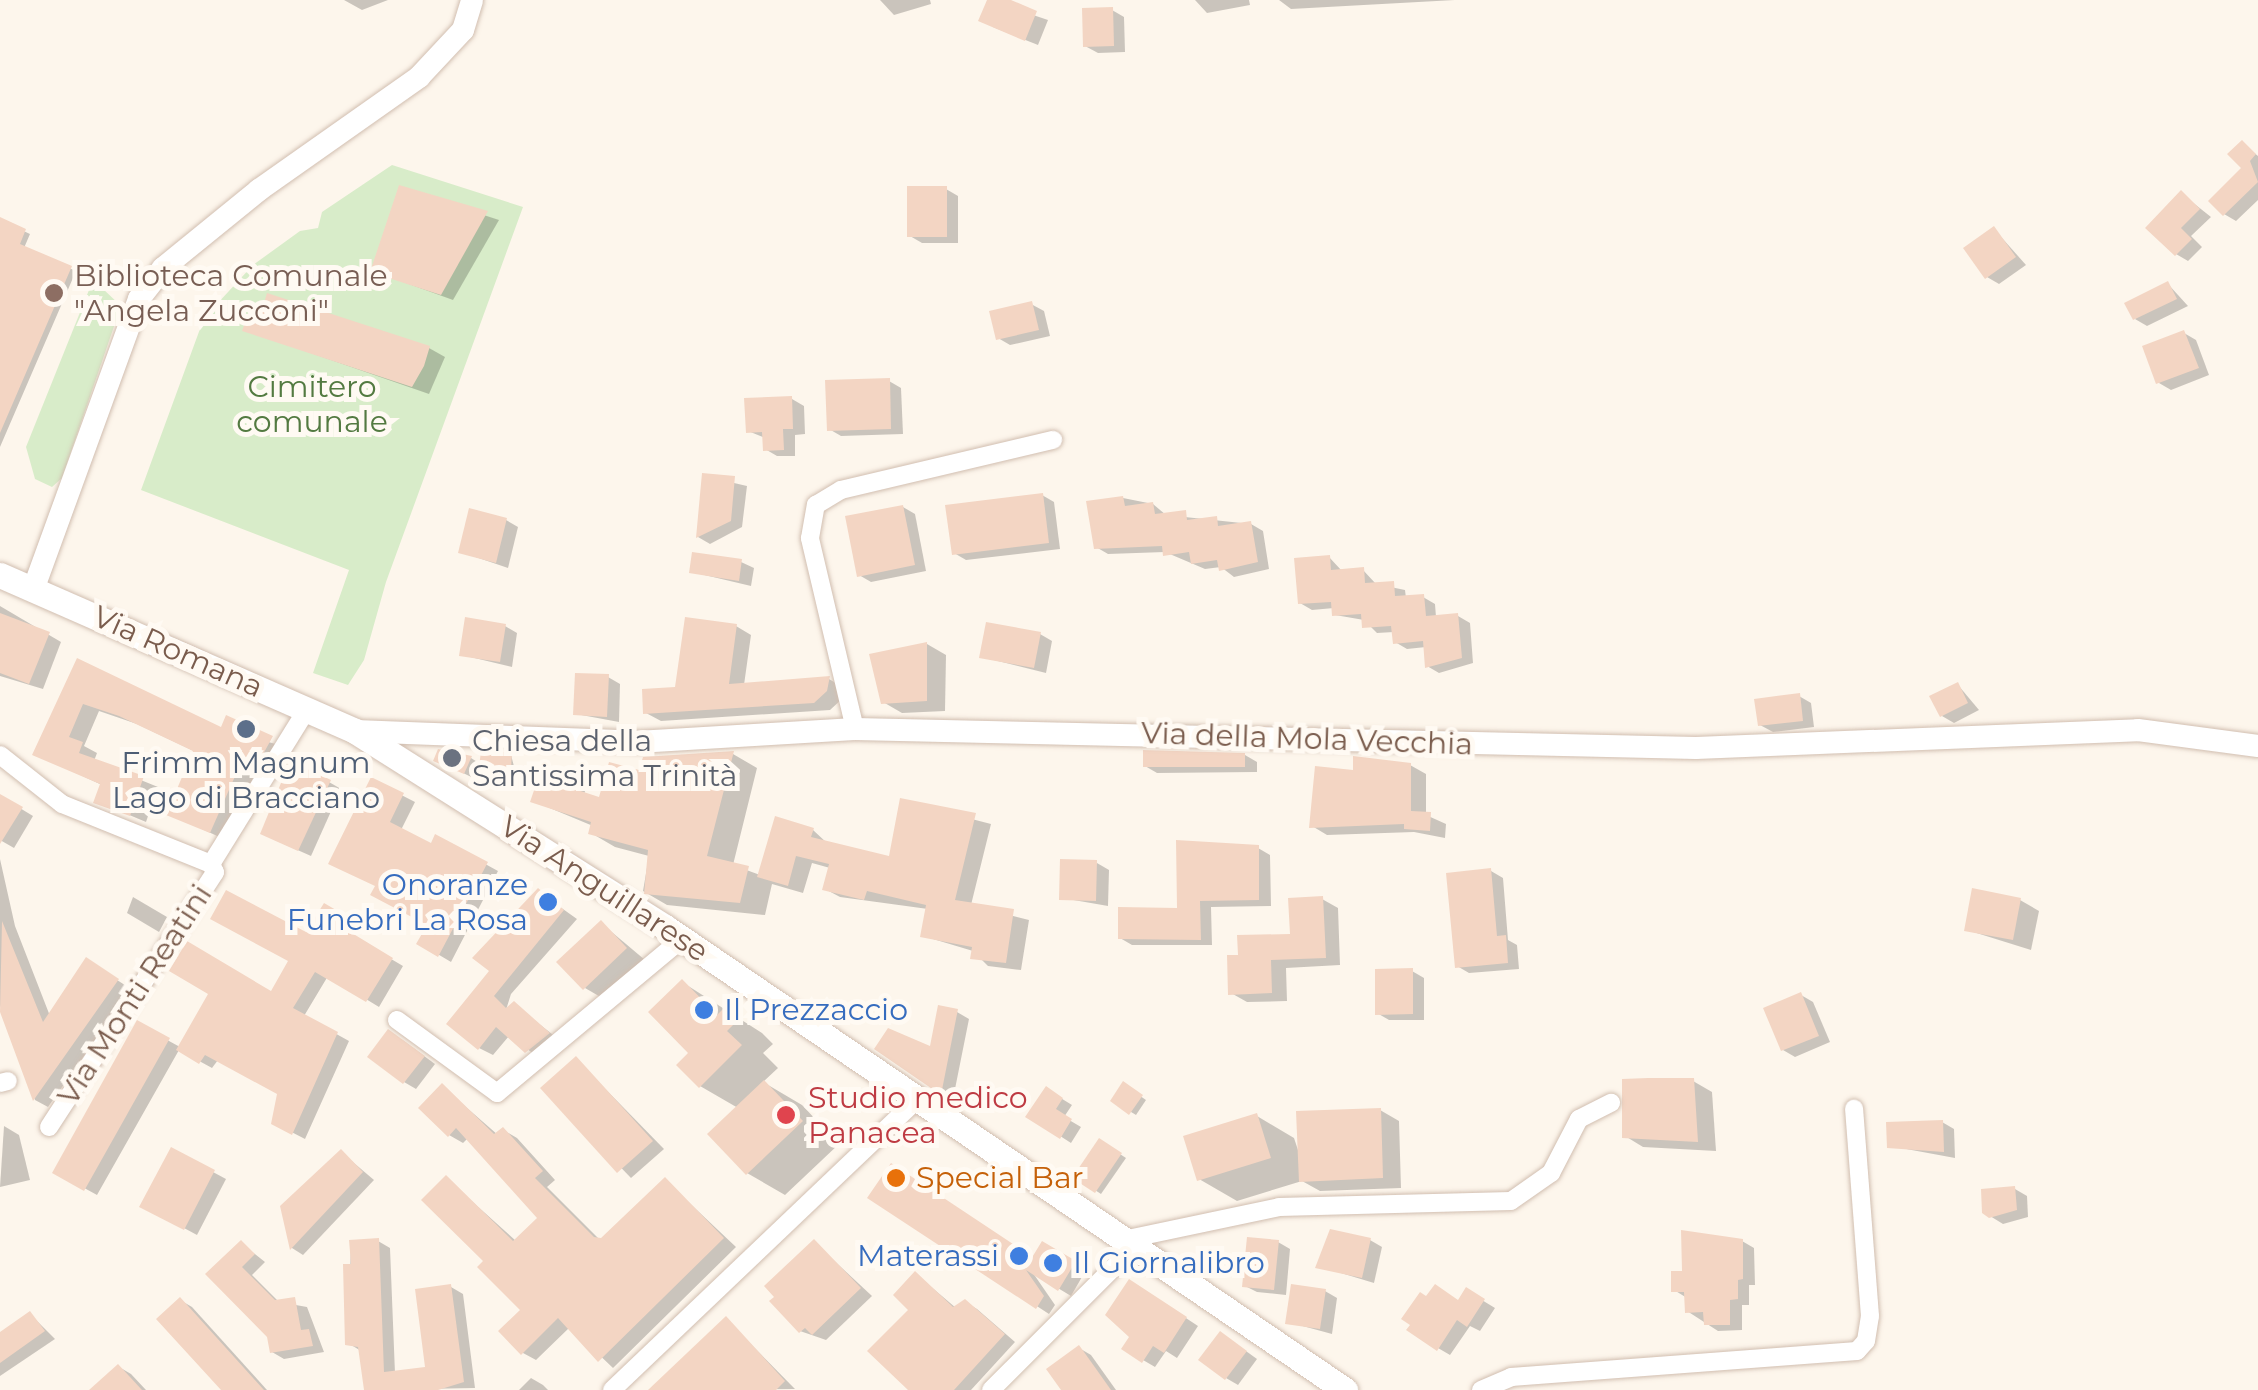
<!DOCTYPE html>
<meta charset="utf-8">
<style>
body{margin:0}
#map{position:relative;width:2258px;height:1390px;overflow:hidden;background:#fdf6ec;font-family:Montserrat,sans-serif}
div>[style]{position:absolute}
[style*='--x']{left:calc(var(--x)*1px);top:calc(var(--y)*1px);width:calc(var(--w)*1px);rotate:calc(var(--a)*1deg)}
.green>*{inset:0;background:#d8ecc9}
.shadow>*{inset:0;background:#0003}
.building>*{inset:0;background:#f3d5c3}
.roads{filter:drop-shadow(0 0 2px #d1beb0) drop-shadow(0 0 2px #d1beb0)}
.minor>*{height:18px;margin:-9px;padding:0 9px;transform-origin:9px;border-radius:9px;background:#fff}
.tertiary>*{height:22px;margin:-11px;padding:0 11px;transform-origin:11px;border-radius:11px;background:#fff}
.secondary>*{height:25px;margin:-12.5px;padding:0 12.5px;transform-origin:12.5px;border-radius:12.5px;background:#fff}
.dots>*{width:28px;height:28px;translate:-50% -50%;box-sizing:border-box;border:5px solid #fffaf3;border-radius:50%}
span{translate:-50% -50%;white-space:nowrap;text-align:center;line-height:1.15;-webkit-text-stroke:10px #fffaf3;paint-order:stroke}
.education-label{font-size:30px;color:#785e54}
.left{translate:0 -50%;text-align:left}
.park-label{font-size:30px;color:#537a41}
.street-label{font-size:30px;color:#7a5c4d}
.worship-label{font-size:30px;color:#5b616d}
.service-label{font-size:30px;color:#4e5e75}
.shop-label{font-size:30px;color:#366cbe}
.right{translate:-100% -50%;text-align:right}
.health-label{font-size:30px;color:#be3a42}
.food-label{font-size:30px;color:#c56008}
</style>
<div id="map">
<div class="green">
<i style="clip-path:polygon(392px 165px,523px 207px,386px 582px,364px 660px,348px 685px,313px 673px,349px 570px,141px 490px,204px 318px,253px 265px,300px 231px,318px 228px,322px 212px)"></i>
<i style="clip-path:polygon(101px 287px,121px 306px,62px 478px,52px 487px,35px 479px,26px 447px,89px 290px)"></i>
</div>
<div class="shadow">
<i style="clip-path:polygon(344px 0,388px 0,362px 10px)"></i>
<i style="clip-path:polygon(880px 0,930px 0,931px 4px,894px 15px)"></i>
<i style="clip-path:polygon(989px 0,1048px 20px,1038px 45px,993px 27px)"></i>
<i style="clip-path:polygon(1195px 0,1249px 0,1250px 5px,1207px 13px)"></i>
<i style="clip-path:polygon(1455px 0,1291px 9px,1279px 0)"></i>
<i style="clip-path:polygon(1112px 10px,1124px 17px,1125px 52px,1098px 53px,1085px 46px)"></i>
<i style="clip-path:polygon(2242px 143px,2258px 156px,2258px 200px,2236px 221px,2224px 214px,2245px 168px)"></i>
<i style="clip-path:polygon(401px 188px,499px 220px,453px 300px,373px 271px)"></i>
<i style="clip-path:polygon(946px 189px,958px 196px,958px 243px,922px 243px,910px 236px)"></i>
<i style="clip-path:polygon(2182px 194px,2211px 217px,2191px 236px,2202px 247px,2188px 261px,2176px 254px)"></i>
<i style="clip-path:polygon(0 220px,30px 234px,24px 248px,76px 271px,0 447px)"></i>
<i style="clip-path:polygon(1994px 229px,2026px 265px,1999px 284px,1987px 277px)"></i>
<i style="clip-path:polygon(2168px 284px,2188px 306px,2147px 326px,2135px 319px)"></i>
<i style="clip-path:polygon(1031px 304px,1044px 311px,1050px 336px,1010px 345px,998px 338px)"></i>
<i style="clip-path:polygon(245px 330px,429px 348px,445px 357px,429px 394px)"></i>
<i style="clip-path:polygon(2184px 333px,2196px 340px,2209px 375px,2171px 390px,2159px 383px)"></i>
<i style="clip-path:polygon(889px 381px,901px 388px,903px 434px,841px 436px,829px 429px)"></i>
<i style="clip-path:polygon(792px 399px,804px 406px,805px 434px,795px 435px,795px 456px,777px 456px,765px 449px,765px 438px,748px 431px)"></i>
<i style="clip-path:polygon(704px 476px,747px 486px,742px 527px,710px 544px,698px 537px)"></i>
<i style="clip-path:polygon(1042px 495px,1054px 502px,1060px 549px,966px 560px,954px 553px)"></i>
<i style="clip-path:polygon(1123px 498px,1153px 504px,1166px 515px,1251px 524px,1263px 531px,1269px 569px,1234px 577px,1221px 567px,1205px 569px,1165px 552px,1108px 554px,1096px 547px)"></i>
<i style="clip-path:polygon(903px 507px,915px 514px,926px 571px,871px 582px,859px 575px)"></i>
<i style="clip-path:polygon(506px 520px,518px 527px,508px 568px,461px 552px)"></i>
<i style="clip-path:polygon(1329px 557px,1342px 571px,1363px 570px,1376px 584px,1405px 590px,1406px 598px,1423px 597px,1435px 604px,1436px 617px,1458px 616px,1470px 623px,1473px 663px,1439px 673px,1427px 666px,1426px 647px,1407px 649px,1395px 642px,1394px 632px,1377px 633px,1364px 620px,1335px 615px,1334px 608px,1312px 610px,1300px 603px)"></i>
<i style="clip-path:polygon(741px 562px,754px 568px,751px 586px,692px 572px)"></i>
<i style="clip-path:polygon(0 606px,61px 642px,43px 689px,0 676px)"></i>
<i style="clip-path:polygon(505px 626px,517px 633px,512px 667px,462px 655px)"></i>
<i style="clip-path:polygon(736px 626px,751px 635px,744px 685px,829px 679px,844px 688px,842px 699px,830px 710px,661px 721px,646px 713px,677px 690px)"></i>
<i style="clip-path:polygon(1040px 634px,1052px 641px,1046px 673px,982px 657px)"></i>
<i style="clip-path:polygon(927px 644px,946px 655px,945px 711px,902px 713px,883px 702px)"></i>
<i style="clip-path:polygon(78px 662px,223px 730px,287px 747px,270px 778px,256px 771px,226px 840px,169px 814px,196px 752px,137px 724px,99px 711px,84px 746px,97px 753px,94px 761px,158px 787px,146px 822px,96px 801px,102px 785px,35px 754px)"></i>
<i style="clip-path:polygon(608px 677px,620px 684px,619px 722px,576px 714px)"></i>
<i style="clip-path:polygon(1958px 685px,1979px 710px,1954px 723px,1942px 716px)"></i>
<i style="clip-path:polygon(1799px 696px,1811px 703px,1814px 727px,1773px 732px,1760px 725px)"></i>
<i style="clip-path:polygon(733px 754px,757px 768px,733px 865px,760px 875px,813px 830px,827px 843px,891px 859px,902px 801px,991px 824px,971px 905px,1029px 920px,1021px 970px,988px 966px,973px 951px,923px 936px,928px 909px,840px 897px,825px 889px,830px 868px,812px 863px,803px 893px,772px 884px,765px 915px,667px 905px,643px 891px,649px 856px,615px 847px,591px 833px,593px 826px,533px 801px,562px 773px,586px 787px,584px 795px,600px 800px,641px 773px)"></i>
<i style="clip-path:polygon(511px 755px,515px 770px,488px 768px,496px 773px,490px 786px,436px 760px,471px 758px,482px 765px)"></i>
<i style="clip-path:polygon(1245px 755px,1257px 762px,1257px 772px,1157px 773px,1145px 766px)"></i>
<i style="clip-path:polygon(1410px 765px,1426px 774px,1426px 815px,1446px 824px,1445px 838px,1414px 832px,1327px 835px,1312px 826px,1356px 773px)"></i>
<i style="clip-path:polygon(372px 780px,415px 802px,401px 830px,432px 846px,436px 837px,498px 871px,451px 962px,419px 943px,430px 924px,378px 886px)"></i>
<i style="clip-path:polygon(329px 782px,341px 789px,311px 856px,275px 840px)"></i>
<i style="clip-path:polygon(0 796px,33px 816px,14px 848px,0 840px)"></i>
<i style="clip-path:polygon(1258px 848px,1270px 855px,1271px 906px,1211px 907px,1212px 945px,1132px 945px,1120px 938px,1180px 911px)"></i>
<i style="clip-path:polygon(0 859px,15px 926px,50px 1016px,100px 969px,131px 989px,48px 1107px,35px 1100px,0 1005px)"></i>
<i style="clip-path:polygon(1097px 863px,1109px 870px,1108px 906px,1062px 898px)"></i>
<i style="clip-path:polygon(1491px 871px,1503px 878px,1508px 940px,1517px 945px,1519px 969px,1469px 973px,1457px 966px)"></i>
<i style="clip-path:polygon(539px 892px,577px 919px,511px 994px,505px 1013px,514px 1004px,562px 1042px,541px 1059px,509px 1036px,493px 1055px,479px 1048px,493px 970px)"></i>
<i style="clip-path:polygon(133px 897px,167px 917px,159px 932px,127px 913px)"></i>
<i style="clip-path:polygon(1322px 899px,1338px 908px,1340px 965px,1286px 968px,1287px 1001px,1247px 1002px,1231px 993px,1240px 957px,1292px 936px)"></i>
<i style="clip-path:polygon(2020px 900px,2039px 911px,2031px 950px,1967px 930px)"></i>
<i style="clip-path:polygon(324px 906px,358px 926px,352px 936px,403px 966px,379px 1007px,328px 976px,304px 1016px,349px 1041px,305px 1139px,274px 1123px,280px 1094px,218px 1060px,212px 1068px,179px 1050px,97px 1195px,55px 1172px,138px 1024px,180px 1047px,272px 994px)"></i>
<i style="clip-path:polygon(601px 923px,645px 960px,604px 999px,585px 988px)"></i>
<i style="clip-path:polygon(1412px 971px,1424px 978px,1424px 1020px,1389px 1020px,1377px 1013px)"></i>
<i style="clip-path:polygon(682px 982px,762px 1033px,773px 1044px,763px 1053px,778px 1068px,763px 1082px,802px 1105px,839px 1144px,785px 1195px,747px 1173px,738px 1108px,700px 1086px)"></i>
<i style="clip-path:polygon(1801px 995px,1813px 1002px,1830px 1042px,1795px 1057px,1783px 1050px)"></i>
<i style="clip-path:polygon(957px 1012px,969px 1019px,953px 1099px,877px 1049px,932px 1050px)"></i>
<i style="clip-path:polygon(401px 1039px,435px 1064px,416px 1089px,404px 1082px)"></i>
<i style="clip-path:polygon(576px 1059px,664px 1149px,631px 1178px,544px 1088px)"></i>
<i style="clip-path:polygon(1693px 1081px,1712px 1092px,1716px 1151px,1643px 1147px,1625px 1136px)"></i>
<i style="clip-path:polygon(1124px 1085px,1146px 1100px,1136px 1115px,1113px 1101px)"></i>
<i style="clip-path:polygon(443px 1087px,498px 1135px,503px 1130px,517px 1138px,555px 1180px,547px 1187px,601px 1241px,665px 1180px,736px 1247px,613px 1368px,570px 1327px,536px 1360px,523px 1353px,523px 1310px,487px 1261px,446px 1178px,516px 1241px,540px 1218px,468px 1138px,463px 1143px,449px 1135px)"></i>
<i style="clip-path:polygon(1046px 1089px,1072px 1105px,1064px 1117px,1081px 1127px,1071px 1143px,1029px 1116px)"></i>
<i style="clip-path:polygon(1380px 1110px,1399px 1121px,1401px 1188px,1320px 1191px,1302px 1181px,1237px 1201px,1199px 1179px,1257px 1116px,1294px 1138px,1298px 1150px)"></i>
<i style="clip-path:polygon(1942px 1122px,1954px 1129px,1955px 1158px,1890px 1146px)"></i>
<i style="clip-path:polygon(4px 1126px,19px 1135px,30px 1180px,0 1187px)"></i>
<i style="clip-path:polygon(1100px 1141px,1126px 1158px,1101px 1194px,1075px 1177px)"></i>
<i style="clip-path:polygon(172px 1150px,226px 1179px,197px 1235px,143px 1206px)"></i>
<i style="clip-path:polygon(341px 1152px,374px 1180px,303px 1255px,292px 1248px,283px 1207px)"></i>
<i style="clip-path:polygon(903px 1173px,1025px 1254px,1031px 1265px,1043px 1244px,1086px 1270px,1071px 1296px,1033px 1273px,1055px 1305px,1049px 1314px,870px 1198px)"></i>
<i style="clip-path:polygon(2015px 1189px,2027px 1196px,2028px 1217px,2003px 1224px,1990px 1216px)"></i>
<i style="clip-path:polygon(1370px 1240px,1382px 1247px,1374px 1283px,1318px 1266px)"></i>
<i style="clip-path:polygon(378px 1241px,390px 1248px,395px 1373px,428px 1369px,451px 1287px,463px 1294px,475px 1388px,367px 1390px,361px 1351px,348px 1343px,351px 1243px)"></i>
<i style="clip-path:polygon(1742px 1241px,1754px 1248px,1755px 1285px,1749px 1285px,1749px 1305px,1742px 1305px,1742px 1330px,1718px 1331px,1687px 1311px,1687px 1298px,1674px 1290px,1685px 1273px)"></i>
<i style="clip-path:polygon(814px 1242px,872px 1296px,826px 1340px,800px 1331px)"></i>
<i style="clip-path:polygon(1278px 1242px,1290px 1249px,1286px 1295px,1257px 1292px,1245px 1286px)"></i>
<i style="clip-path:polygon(241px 1243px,265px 1262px,252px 1275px,279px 1302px,307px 1307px,324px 1352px,284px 1359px,272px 1352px,269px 1336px,209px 1275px)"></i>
<i style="clip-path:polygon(916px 1274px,956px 1308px,965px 1302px,977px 1309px,1015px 1342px,971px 1390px,911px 1390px)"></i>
<i style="clip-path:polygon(1142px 1289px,1198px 1326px,1177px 1358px,1166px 1351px,1155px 1367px,1143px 1360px,1132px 1337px)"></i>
<i style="clip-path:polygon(1325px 1291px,1337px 1298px,1332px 1334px,1288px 1322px)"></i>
<i style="clip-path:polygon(1467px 1291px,1495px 1308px,1480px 1331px,1470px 1326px,1450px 1355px,1438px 1348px,1427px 1299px,1460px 1302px)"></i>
<i style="clip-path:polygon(180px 1300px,192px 1307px,267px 1390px,224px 1390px)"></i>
<i style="clip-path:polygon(30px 1314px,55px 1339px,0 1376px,0 1335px)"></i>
<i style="clip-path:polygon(726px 1319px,795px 1389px,652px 1390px)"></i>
<i style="clip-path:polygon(1232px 1341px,1257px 1359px,1238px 1385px,1226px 1378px)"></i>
<i style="clip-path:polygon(1079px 1348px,1091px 1355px,1116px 1390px,1065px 1390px)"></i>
<i style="clip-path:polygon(119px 1367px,131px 1374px,146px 1390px,98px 1390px)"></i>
<i style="clip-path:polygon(531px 1378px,543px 1385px,548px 1390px,519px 1390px)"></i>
</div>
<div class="building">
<i style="clip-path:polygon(987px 0,1011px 0,1037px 11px,1025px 41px,978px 21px)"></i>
<i style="clip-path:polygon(1113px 7px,1114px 46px,1083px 47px,1082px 8px)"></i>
<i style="clip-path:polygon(2242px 140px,2256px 154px,2250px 161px,2258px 182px,2223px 216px,2208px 201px,2241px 168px,2227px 154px)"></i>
<i style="clip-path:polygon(399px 185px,488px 211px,441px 295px,370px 272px)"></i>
<i style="clip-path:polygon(907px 186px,947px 186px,947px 237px,907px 237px)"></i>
<i style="clip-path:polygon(2181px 190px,2200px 209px,2181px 228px,2192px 239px,2175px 256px,2145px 228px)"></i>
<i style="clip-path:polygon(0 217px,26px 229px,20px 244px,72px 266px,0 433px)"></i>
<i style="clip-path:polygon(1994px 226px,2016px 257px,1985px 279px,1963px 248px)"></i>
<i style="clip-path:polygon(2168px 281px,2177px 299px,2133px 320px,2124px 303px)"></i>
<i style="clip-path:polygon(267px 293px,430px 346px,424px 366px,412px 387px,242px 331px,249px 312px,260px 316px)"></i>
<i style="clip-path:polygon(1032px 301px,1039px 330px,996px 340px,989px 311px)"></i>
<i style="clip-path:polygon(2184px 330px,2199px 368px,2156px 384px,2142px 346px)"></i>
<i style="clip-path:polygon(890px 378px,891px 429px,827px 431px,825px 380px)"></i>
<i style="clip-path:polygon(792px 396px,793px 429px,783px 429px,784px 450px,763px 451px,762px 432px,746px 433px,744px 398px)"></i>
<i style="clip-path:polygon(702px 473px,735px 476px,731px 521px,696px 538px)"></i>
<i style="clip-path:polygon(1043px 493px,1049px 543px,952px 555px,945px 505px)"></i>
<i style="clip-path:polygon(1123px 496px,1125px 506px,1153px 502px,1155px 514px,1186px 510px,1187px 520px,1217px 516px,1218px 526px,1251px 521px,1258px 562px,1219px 571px,1217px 560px,1191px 564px,1189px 552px,1163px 556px,1162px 546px,1094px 549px,1086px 501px)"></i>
<i style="clip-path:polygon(903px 505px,915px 565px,857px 577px,845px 516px)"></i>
<i style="clip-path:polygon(469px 508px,507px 518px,496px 563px,458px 553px)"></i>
<i style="clip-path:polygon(692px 552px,742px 559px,739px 581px,689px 573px)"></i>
<i style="clip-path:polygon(1330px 555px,1331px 570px,1364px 567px,1365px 583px,1394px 581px,1395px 596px,1424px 594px,1426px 616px,1458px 613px,1462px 658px,1425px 668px,1423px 641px,1393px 644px,1391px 626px,1362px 628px,1361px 614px,1332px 616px,1331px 602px,1298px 604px,1294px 558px)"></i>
<i style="clip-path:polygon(0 613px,50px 632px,29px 684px,0 673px)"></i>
<i style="clip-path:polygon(465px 617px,506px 624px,500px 662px,459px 656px)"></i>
<i style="clip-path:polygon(685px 617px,737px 624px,729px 684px,830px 676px,827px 691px,814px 703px,643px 714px,642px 689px,675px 687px)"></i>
<i style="clip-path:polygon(986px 622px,1041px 632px,1034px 668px,979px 658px)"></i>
<i style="clip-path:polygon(927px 642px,927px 701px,881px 704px,869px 654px)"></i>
<i style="clip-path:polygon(77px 658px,221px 727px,226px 715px,273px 736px,254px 771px,240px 765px,210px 833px,166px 815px,193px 751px,119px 716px,83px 704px,69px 737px,83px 742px,79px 753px,144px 776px,130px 816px,93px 803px,100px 784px,32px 755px)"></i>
<i style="clip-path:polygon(575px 673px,609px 674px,607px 717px,573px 715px)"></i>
<i style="clip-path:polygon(1958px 682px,1968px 703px,1940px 717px,1929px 696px)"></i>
<i style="clip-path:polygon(1800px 693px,1803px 721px,1758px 726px,1754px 699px)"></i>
<i style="clip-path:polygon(438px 749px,472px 756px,464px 774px,433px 761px)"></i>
<i style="clip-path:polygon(1143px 750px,1245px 753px,1245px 767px,1143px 767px)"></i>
<i style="clip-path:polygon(481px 751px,512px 752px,511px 769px,479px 767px)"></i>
<i style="clip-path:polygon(734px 751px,707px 856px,749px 866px,740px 903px,644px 894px,648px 850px,588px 834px,591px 822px,530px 802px,543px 764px,563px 771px,559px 784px,599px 797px,609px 762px,639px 770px,643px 757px)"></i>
<i style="clip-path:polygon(1353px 756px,1411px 763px,1411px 811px,1431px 812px,1430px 831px,1404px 829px,1404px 824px,1309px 828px,1315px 766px,1353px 770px)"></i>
<i style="clip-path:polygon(290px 761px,331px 780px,298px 851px,260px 834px)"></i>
<i style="clip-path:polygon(371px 777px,404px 793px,390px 822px,431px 843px,435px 834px,488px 862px,438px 957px,416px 944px,427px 925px,370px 895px,375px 886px,328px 864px)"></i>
<i style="clip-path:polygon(0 794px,23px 807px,0 844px)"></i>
<i style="clip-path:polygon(900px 798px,976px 813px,955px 900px,1014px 909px,1006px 963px,970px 959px,972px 947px,920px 937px,926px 905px,867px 891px,864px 900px,822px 890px,829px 864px,796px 856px,788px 886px,757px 877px,775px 816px,814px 828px,811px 837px,889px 856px)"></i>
<i style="clip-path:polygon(1176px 840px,1259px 845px,1259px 900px,1200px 901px,1201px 940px,1118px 939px,1118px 907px,1177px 908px)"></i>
<i style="clip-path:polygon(1060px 859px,1097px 860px,1096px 901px,1059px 900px)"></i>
<i style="clip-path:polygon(1491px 868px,1497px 936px,1506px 935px,1508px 963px,1455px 968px,1446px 873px)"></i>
<i style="clip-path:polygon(538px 888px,564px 910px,494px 996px,506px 1008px,514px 1001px,550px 1033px,525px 1053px,496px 1027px,478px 1050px,446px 1024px,489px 971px,472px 958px)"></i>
<i style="clip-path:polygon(1972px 888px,2021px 898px,2013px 940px,1964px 931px)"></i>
<i style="clip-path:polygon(226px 890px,306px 932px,324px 903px,348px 917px,342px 927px,393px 958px,366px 1002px,315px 972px,293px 1008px,338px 1032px,292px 1135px,271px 1124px,277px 1094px,205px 1055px,199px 1064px,176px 1050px,208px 994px,169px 971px,187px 941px,271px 991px,288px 961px,210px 919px)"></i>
<i style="clip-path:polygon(1323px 896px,1326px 958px,1271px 960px,1272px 993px,1228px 995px,1227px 955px,1238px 955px,1237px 935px,1290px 934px,1288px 898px)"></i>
<i style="clip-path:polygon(601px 920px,627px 948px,583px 990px,556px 962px)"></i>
<i style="clip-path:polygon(2px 921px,43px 1022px,86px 957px,119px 979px,33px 1101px,0 1012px)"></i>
<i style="clip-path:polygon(1413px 968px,1413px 1014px,1375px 1015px,1375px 969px)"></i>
<i style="clip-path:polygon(682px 979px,717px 1015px,724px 1008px,737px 1021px,727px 1031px,742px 1045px,699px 1088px,676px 1065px,688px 1053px,648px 1012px)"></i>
<i style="clip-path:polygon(1801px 992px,1819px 1036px,1781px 1051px,1763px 1008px)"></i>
<i style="clip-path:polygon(938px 1005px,958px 1009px,941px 1095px,874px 1049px,888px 1028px,930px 1046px)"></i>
<i style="clip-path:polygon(137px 1020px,170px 1038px,84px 1191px,52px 1173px)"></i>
<i style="clip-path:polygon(388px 1029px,425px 1056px,403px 1084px,367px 1057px)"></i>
<i style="clip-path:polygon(576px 1056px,653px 1141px,617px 1173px,540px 1088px)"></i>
<i style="clip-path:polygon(1648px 1078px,1694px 1078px,1698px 1142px,1622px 1138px,1622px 1079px)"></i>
<i style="clip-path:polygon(764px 1080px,803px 1121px,746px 1175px,707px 1134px)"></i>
<i style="clip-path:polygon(1123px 1081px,1143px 1095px,1129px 1115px,1110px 1101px)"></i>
<i style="clip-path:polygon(442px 1083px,494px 1134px,503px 1127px,543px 1171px,535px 1178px,594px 1237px,601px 1238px,665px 1177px,724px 1238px,598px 1362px,558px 1318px,521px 1355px,498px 1331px,520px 1310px,477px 1267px,483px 1261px,421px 1200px,446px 1175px,513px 1241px,537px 1218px,456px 1128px,448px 1137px,418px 1108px)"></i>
<i style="clip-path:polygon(1046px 1086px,1063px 1098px,1056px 1109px,1072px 1119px,1060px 1139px,1025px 1117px)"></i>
<i style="clip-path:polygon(1381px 1108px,1383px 1178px,1299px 1182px,1296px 1111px)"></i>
<i style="clip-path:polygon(1257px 1113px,1271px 1158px,1197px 1181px,1183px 1136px)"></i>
<i style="clip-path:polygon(1943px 1120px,1944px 1152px,1887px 1148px,1886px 1122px)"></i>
<i style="clip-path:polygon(1099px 1138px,1122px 1153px,1095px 1193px,1072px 1178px)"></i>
<i style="clip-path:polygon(171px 1147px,215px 1170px,184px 1230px,139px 1207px)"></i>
<i style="clip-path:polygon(341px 1149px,363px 1172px,290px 1250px,280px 1206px)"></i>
<i style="clip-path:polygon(891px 1163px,1013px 1244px,1025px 1269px,1042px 1241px,1076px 1261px,1058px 1291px,1026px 1270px,1044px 1296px,1036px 1309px,867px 1198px)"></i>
<i style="clip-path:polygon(2015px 1186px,2017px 1210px,1989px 1218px,1982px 1213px,1981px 1189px)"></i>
<i style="clip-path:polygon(1330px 1229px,1371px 1238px,1362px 1278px,1315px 1268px)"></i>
<i style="clip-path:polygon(1681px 1230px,1743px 1239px,1743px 1279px,1738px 1280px,1738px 1299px,1730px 1300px,1730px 1325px,1704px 1325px,1703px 1312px,1685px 1313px,1684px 1292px,1671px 1292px,1671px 1271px,1682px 1271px)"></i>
<i style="clip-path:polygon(1247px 1237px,1279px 1240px,1274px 1290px,1242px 1287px)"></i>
<i style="clip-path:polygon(379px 1238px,384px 1372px,425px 1367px,415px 1289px,451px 1284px,464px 1382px,438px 1390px,364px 1390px,358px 1347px,345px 1345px,343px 1264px,351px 1264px,349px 1240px)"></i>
<i style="clip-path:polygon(814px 1239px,861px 1288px,812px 1335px,805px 1328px,799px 1333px,769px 1301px,774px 1297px,764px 1286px)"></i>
<i style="clip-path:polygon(241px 1240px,255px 1254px,242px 1267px,275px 1300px,295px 1297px,301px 1330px,309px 1329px,313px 1346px,270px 1353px,267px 1337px,205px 1274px)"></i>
<i style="clip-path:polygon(915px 1271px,953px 1307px,965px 1299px,1005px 1334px,954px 1390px,908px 1390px,867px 1351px,908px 1310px,893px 1295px)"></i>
<i style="clip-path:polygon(1129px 1279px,1187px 1317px,1164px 1353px,1153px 1346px,1142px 1363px,1121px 1349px,1129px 1337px,1105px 1315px)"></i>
<i style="clip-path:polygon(1291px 1284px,1326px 1289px,1320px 1329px,1285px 1324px)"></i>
<i style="clip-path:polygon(1435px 1284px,1458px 1300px,1466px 1287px,1485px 1299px,1467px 1327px,1457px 1320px,1437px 1351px,1406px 1330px,1410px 1325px,1401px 1319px,1420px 1292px,1426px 1296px)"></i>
<i style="clip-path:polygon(180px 1297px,226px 1348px,264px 1390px,221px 1390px,156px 1319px)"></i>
<i style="clip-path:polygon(30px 1311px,45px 1331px,0 1363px,0 1332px)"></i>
<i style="clip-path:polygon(726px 1316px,785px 1381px,776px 1390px,648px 1390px)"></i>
<i style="clip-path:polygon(1220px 1331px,1247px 1351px,1225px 1380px,1198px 1360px)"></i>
<i style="clip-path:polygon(1079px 1345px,1094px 1366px,1111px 1390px,1061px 1390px,1046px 1369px)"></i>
<i style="clip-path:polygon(118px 1364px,142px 1390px,89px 1390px)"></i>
</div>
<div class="roads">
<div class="minor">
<i style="--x:855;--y:729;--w:196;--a:-103.3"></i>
<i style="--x:810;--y:538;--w:34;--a:-80"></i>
<i style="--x:816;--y:505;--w:29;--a:-31"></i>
<i style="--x:841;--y:490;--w:218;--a:-13.3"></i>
<i style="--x:0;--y:755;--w:79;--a:38.3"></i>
<i style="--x:62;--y:804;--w:161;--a:21.9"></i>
<i style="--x:397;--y:1020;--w:124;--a:36.1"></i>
<i style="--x:497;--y:1093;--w:241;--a:-39.8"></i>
<i style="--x:0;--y:1083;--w:8;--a:-14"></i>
<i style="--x:49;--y:1127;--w:304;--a:-56.9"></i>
<i style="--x:215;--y:872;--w:9;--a:-117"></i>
<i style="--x:211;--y:864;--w:182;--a:-58.2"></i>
<i style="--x:1123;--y:1240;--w:159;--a:-11.9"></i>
<i style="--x:1279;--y:1207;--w:232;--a:-1.5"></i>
<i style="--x:1511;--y:1201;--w:49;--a:-35"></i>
<i style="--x:1551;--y:1173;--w:61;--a:-62.6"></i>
<i style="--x:1579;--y:1119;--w:36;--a:-27"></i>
<i style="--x:612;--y:1390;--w:419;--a:-43.6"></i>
<i style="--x:991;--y:1390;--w:202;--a:-45"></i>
<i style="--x:1481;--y:1390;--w:33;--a:-23"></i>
<i style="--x:1511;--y:1377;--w:347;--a:-4.3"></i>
<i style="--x:1857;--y:1351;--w:13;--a:-48"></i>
<i style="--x:1866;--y:1341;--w:25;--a:-81"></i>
<i style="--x:1870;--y:1316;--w:208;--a:-94.4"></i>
</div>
<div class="tertiary">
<i style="--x:33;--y:590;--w:310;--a:-70"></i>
<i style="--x:139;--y:299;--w:39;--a:-52"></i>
<i style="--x:163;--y:268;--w:124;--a:-39.1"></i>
<i style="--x:259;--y:190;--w:196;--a:-35.2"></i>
<i style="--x:419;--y:77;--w:64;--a:-46.9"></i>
<i style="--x:463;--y:30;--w:31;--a:-73"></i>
<i style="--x:355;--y:731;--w:282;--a:2.2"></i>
<i style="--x:637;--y:742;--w:218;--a:-3.4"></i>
<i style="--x:855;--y:729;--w:841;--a:1.29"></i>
<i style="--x:1696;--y:748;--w:442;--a:-2.3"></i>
<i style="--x:2138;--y:730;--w:121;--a:7.6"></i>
</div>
<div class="secondary">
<i style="--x:0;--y:575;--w:388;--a:23.7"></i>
<i style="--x:355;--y:731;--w:367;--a:32.3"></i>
<i style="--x:665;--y:927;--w:823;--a:34.25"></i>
</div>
</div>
<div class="dots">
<i style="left:54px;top:293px;background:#8d6e63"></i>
<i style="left:246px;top:729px;background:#5c6f8a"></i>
<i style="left:452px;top:758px;background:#6b7280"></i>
<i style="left:548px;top:902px;background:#3f7fe0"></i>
<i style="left:704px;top:1010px;background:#3f7fe0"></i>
<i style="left:786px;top:1115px;background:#e0444e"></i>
<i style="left:896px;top:1178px;background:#e8710a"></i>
<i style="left:1019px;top:1256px;background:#3f7fe0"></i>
<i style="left:1053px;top:1263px;background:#3f7fe0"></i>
</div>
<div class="education-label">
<span class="left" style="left:74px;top:293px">Biblioteca Comunale<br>"Angela Zucconi"</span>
</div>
<div class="park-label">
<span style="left:312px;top:404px">Cimitero<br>comunale</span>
</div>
<div class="street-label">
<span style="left:178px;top:652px;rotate:24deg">Via Romana</span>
<span style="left:1307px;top:739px;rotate:2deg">Via della Mola Vecchia</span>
<span style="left:604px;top:889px;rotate:33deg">Via Anguillarese</span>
<span style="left:135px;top:995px;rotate:-57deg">Via Monti Reatini</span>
</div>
<div class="worship-label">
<span class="left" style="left:472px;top:758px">Chiesa della<br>Santissima Trinità</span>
</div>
<div class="service-label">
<span style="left:246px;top:780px">Frimm Magnum<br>Lago di Bracciano</span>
</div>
<div class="shop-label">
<span class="right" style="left:528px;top:902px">Onoranze<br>Funebri La Rosa</span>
<span class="left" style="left:724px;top:1010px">Il Prezzaccio</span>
<span class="right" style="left:999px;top:1256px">Materassi</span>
<span class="left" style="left:1073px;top:1263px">Il Giornalibro</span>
</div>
<div class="health-label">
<span class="left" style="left:808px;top:1115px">Studio medico<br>Panacea</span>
</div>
<div class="food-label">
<span class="left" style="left:916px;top:1178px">Special Bar</span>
</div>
</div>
